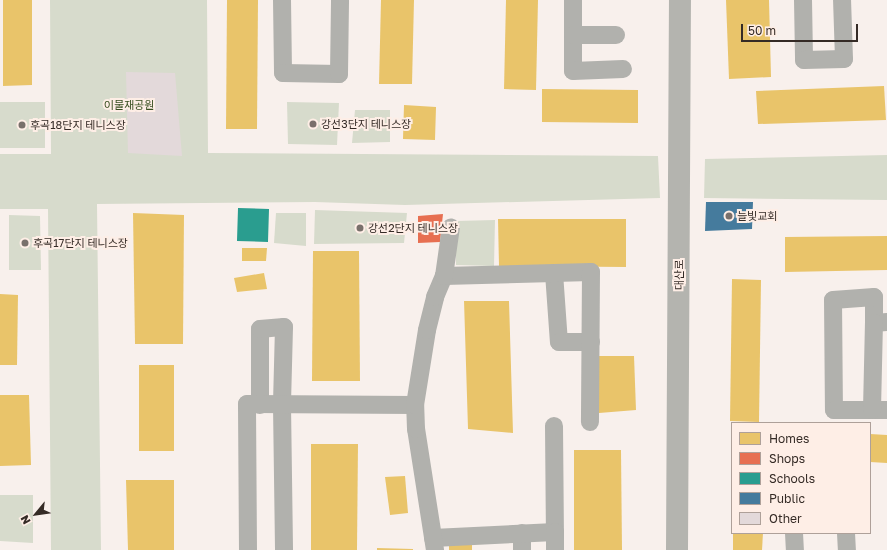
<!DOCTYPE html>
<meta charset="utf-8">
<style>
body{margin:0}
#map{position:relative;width:887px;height:550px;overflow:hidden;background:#f8f0ec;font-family:"Golos Text","Noto Sans KR",sans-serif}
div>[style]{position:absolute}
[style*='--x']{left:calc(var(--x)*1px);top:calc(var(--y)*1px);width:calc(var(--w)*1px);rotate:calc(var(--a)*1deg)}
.green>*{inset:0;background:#d7dbcc}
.homes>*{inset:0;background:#e9c46a}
.shops>*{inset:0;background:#e76f51}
.schools>*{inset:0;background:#2a9d8f}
.public>*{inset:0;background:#457b9d}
.building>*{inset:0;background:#e3d9da}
.minor>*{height:18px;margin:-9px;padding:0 9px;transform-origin:9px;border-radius:9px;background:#b1b1ad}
.major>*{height:22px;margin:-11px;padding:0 11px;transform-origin:11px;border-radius:11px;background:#b4b4af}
.dots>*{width:11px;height:11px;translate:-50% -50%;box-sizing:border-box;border:2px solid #feeee6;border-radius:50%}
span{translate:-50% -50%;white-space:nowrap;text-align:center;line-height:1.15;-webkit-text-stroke:4px #feeee6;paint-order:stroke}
.park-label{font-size:11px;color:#374e1f}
.poi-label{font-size:11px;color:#352b26}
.left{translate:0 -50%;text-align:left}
.street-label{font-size:11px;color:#352b26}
.legend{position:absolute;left:731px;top:422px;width:140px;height:112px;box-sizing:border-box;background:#feeee6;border:1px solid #aea099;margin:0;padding:5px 7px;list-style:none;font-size:12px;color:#352b26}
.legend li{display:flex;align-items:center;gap:8px;height:20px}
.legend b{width:20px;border:1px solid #aea099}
.north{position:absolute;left:16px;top:494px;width:40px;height:40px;-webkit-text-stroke:3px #feeee6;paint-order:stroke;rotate:241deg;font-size:11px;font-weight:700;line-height:16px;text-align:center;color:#352b26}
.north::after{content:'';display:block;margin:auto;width:14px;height:18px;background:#352b26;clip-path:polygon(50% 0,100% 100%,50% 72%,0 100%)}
.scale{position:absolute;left:741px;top:24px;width:117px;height:18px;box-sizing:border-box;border:2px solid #352b26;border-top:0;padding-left:5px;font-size:12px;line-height:14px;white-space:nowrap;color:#352b26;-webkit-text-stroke:3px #feeee6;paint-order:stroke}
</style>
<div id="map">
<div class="green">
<i style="clip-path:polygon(50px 0,207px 0,208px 153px,658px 156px,660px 198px,405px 205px,315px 202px,97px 204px,101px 550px,51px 550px,48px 209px,0 209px,0 154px,51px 154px)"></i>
<i style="clip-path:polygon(0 102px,45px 102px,45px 148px,0 148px)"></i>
<i style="clip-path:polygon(287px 102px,339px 103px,337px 145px,288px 144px)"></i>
<i style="clip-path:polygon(355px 110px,390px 110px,390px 142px,352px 143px)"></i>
<i style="clip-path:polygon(887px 155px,887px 200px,704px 198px,705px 159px)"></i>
<i style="clip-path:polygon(315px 210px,407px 213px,404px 243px,314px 244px)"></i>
<i style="clip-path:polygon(276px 213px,306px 213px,306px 246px,274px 243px)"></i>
<i style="clip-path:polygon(9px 215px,40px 216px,41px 270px,9px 270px)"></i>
<i style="clip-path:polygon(495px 220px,494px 266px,456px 265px,456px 221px)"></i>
<i style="clip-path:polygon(0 495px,33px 495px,33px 543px,0 541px)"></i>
</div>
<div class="homes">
<i style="clip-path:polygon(3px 0,32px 0,32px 85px,3px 86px)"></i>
<i style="clip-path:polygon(227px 0,258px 0,257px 129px,226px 129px)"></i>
<i style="clip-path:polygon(381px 0,414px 0,412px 84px,379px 84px)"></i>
<i style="clip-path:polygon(506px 0,538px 0,536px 90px,504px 89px)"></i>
<i style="clip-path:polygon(726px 0,769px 0,771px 77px,729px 79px)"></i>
<i style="clip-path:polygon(884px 86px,886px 120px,758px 124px,756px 91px)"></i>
<i style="clip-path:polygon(542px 89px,638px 90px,638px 123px,542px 122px)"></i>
<i style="clip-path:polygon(404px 105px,436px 107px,435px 140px,403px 139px)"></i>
<i style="clip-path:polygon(133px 213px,184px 215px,183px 344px,135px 344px)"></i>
<i style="clip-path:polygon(498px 219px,626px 219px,626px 267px,499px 266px)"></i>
<i style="clip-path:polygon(887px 236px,887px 270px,785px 272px,785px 237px)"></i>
<i style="clip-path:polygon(242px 248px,267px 248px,266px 261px,242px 261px)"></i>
<i style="clip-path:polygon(313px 251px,359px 251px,360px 381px,312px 381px)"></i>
<i style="clip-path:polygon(264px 273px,267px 289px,237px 292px,234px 278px)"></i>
<i style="clip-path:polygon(732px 279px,761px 280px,759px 422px,730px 421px)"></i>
<i style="clip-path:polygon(0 294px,18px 295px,17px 365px,0 365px)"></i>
<i style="clip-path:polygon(464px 301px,509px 301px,513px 433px,468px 429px)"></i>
<i style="clip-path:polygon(595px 356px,634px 356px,636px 410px,599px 413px)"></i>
<i style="clip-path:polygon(139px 365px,174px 365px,174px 451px,139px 451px)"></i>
<i style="clip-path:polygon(0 395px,29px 395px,31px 465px,0 466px)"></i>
<i style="clip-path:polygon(870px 434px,887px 435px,887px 463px,870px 462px)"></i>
<i style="clip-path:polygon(311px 444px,358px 444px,357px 550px,311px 550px)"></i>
<i style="clip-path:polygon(574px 450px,621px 450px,622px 550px,574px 550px)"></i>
<i style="clip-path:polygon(405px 476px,408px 513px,390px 515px,385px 477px)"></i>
<i style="clip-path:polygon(126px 480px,174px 480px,174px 550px,128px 550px)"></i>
<i style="clip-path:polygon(733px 533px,763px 533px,762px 550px,733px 550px)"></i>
<i style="clip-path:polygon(449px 540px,472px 540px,472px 550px,449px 550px)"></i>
<i style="clip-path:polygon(377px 548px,413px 549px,413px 550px,377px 550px)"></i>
</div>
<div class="shops">
<i style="clip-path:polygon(443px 214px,440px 242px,418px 243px,418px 216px)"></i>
</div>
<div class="schools">
<i style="clip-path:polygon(238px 208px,269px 209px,268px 242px,237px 241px)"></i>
</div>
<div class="public">
<i style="clip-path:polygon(706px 202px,753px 202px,752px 229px,705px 231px)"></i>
</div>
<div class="building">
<i style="clip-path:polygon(126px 72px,175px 73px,182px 156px,128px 153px)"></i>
</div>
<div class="minor">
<i style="--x:282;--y:0;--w:73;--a:89.2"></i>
<i style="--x:283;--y:73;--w:56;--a:1"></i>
<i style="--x:339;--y:74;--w:74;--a:-89.2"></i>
<i style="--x:573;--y:0;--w:71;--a:90"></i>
<i style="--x:573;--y:71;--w:50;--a:-2.3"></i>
<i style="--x:803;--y:0;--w:60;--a:89"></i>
<i style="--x:804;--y:60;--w:40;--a:-1.4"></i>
<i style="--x:844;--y:59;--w:59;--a:-91.9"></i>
<i style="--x:573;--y:35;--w:43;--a:0"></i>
<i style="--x:554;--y:273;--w:69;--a:85.9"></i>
<i style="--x:559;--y:342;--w:32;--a:0"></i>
<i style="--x:444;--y:276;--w:147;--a:-1.6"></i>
<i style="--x:591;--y:272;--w:150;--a:90.4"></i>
<i style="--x:887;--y:322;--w:13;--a:176"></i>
<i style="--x:874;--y:323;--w:26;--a:-90"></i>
<i style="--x:874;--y:297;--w:41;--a:175.8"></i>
<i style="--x:833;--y:300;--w:110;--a:89.5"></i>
<i style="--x:834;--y:410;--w:53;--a:0"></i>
<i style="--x:260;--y:405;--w:76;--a:-90"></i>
<i style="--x:260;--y:329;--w:24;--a:-5"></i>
<i style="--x:284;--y:327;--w:78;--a:91.5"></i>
<i style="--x:282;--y:405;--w:145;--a:89.2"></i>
<i style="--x:872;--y:410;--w:87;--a:-88.7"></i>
<i style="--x:554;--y:426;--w:106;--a:89.5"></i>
<i style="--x:522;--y:533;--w:17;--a:90"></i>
<i style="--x:794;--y:533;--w:17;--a:87"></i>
<i style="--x:846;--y:533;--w:17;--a:87"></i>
<i style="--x:433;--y:538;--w:122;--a:-2.8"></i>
<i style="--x:555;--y:532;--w:18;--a:90"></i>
<i style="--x:248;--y:550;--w:146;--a:-90.4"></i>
<i style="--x:247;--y:404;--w:168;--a:0.3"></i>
<i style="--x:435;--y:550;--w:122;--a:-98.9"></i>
<i style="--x:416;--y:429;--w:24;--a:-92"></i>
<i style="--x:415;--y:405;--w:76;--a:-80.9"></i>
<i style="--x:427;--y:330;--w:34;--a:-76"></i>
<i style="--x:435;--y:297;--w:23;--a:-67"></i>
<i style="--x:444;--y:276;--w:49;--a:-81.9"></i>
</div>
<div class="major">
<i style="--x:677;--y:550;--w:550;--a:-89.69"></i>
</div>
<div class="dots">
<i style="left:313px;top:124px;background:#79706b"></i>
<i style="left:22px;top:125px;background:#79706b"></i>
<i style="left:729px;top:216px;background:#79706b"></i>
<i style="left:360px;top:228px;background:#79706b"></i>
<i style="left:25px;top:243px;background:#79706b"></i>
</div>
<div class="park-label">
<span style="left:129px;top:105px">이물재공원</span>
</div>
<div class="poi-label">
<span class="left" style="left:321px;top:124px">강선3단지 테니스장</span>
<span class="left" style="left:30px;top:125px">후곡18단지 테니스장</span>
<span class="left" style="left:737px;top:216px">늘빛교회</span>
<span class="left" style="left:368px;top:228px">강선2단지 테니스장</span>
<span class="left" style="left:33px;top:243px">후곡17단지 테니스장</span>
</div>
<div class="street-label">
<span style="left:679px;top:275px;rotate:-90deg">대산로</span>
</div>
<ul class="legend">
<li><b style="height:11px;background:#e9c46a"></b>Homes</li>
<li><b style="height:11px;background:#e76f51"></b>Shops</li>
<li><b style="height:11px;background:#2a9d8f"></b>Schools</li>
<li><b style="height:11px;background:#457b9d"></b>Public</li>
<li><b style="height:11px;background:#e3d9da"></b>Other</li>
</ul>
<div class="north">N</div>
<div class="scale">50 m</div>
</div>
